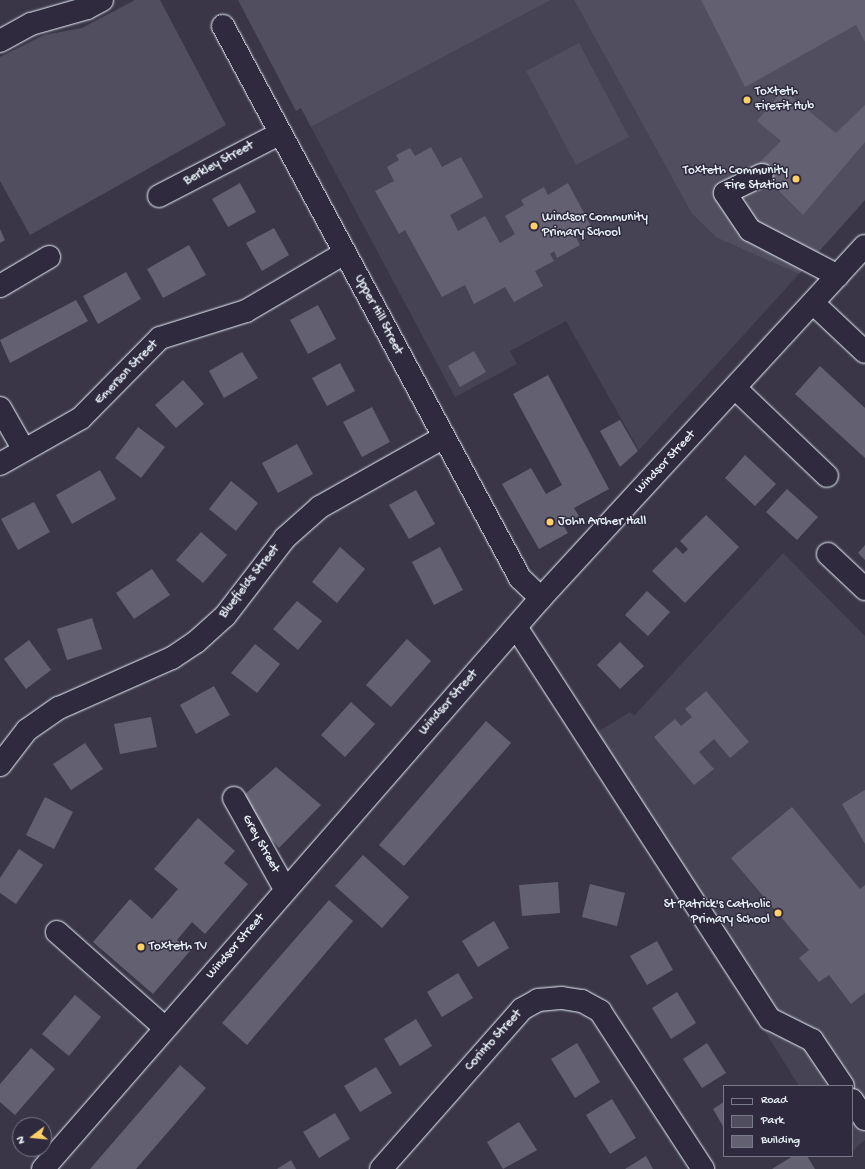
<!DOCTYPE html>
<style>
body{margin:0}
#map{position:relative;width:865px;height:1169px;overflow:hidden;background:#3a3648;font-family:"Gochi Hand",sans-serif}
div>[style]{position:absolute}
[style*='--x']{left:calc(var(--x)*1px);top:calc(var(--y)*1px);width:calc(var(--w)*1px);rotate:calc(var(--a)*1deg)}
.built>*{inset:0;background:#464354}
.green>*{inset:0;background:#504e5f}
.building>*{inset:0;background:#636171}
.roads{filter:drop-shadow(0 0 1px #e8f1f8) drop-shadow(0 0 1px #e8f1f8)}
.minor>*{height:22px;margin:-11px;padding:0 11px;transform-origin:11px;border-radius:11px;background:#2f2a3d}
.dots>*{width:11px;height:11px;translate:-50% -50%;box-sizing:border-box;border:2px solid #2f2a3d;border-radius:50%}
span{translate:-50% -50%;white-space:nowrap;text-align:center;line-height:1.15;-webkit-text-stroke:3px #2f2a3d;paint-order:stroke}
.poi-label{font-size:13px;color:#e8f1f8}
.left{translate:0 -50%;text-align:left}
.right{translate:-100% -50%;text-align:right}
.street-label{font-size:13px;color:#e8f1f8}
.legend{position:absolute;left:723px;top:1085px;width:130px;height:72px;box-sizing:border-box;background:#2f2a3d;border:1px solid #797a88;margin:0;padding:5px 7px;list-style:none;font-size:12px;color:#e8f1f8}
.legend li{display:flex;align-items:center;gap:8px;height:20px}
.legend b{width:20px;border:1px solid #797a88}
.north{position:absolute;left:12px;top:1117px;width:40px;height:40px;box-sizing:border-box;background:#2f2a3d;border:1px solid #797a88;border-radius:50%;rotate:254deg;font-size:11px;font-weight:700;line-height:16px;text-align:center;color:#e8f1f8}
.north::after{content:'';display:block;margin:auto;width:14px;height:18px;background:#ffd166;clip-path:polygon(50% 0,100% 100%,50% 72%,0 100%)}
</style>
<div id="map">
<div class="built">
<i style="clip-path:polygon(551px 0,574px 0,692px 214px,717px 238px,799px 274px,639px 450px,566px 321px,510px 351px,517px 364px,455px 397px,311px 127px)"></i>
<i style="clip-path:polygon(783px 553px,865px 636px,865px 1140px,852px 1151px,852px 1086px,799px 1086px,583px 741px,630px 712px,634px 716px)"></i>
</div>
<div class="green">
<i style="clip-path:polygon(135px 0,160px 0,226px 125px,30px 235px,0 181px,0 57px,44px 35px,82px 28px)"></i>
<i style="clip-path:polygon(238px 0,551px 0,311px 127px,301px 108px,296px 111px)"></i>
<i style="clip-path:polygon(574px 0,865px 0,865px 200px,799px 274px,717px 238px,692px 214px)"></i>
<i style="clip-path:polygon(579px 43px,629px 137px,576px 165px,526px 71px)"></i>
</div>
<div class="building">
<i style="clip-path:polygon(701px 0,865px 0,865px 42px,856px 25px,745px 87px)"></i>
<i style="clip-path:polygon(783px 90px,836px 133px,865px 105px,865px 142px,803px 215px,755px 167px,781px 141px,757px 121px)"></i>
<i style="clip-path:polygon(431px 147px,442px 167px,461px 157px,483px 197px,450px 215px,458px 231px,485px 216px,500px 243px,515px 234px,505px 216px,524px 205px,521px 200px,544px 187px,548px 195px,568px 183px,591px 226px,575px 235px,580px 245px,557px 258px,554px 251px,550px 254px,554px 261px,535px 271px,543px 286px,514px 302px,505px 287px,474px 304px,465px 285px,442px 297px,405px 230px,399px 234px,375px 191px,394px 181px,387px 167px,399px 160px,396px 155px,410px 148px,415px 156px)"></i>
<i style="clip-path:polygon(240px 183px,256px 212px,228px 227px,212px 199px)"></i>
<i style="clip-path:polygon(274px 228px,289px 255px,262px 271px,246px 243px)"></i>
<i style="clip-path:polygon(0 229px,5px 240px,0 243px)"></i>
<i style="clip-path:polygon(189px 245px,206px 275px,163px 298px,147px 269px)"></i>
<i style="clip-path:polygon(126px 272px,141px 299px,98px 324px,83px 296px)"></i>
<i style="clip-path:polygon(76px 300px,88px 321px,10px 363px,0 340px)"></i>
<i style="clip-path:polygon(318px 305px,336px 339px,308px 354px,290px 320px)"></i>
<i style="clip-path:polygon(474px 351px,486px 372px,460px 387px,448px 366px)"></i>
<i style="clip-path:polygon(242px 352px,258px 378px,224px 398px,209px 371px)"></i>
<i style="clip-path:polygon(340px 363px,355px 391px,327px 406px,312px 378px)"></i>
<i style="clip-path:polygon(820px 366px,865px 408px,865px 458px,795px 394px)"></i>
<i style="clip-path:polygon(548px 375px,609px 489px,574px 508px,579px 516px,563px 525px,568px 533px,539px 549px,502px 484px,531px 468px,546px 494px,562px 485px,513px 394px)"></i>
<i style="clip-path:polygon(183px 380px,204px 404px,176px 428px,155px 405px)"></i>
<i style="clip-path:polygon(372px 407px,390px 442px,362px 457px,343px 422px)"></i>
<i style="clip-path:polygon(620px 420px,638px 451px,620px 467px,600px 431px)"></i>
<i style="clip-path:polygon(138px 427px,165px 447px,141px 478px,115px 458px)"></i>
<i style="clip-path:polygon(297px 444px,313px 474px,278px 493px,262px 463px)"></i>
<i style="clip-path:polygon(745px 455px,776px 484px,755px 506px,725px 478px)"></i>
<i style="clip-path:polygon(100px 470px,116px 499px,72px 524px,56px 495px)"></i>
<i style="clip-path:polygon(231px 481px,258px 503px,236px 531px,209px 509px)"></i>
<i style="clip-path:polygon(787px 489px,818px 517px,797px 540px,766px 512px)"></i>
<i style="clip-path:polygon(416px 490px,435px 524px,409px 539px,389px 505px)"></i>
<i style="clip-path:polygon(34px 502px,50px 532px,18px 550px,1px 519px)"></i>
<i style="clip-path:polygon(706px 515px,739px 547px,685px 603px,652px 571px,676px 547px,683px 554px,688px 549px,680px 541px)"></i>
<i style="clip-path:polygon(201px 532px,227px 555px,203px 583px,176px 560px)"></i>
<i style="clip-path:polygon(865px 545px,865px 560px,858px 553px)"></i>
<i style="clip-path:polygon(340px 547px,365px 569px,337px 603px,312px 582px)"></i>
<i style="clip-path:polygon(440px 547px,463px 590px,434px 605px,412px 562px)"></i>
<i style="clip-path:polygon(152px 569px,170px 595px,134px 619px,116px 593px)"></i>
<i style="clip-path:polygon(647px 591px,670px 612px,648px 636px,625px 615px)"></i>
<i style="clip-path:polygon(297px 601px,322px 621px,298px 650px,273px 629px)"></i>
<i style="clip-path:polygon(92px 618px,102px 649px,67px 660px,57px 629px)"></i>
<i style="clip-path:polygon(407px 639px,431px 661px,391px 707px,366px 685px)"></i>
<i style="clip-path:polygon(29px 640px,51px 670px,26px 689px,4px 659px)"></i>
<i style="clip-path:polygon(620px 642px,644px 666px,620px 689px,597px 665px)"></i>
<i style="clip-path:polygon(255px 644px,280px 664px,257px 693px,231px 673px)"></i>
<i style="clip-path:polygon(214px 686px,230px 715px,196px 734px,180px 705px)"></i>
<i style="clip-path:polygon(706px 691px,749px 742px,730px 758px,714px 739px,699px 752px,714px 769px,694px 785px,654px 737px,675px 719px,681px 726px,692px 717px,685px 709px)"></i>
<i style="clip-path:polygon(351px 702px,375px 724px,345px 757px,321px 735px)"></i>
<i style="clip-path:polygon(151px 717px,157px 747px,120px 754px,114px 724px)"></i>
<i style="clip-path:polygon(486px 721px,511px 743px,404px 866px,379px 845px)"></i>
<i style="clip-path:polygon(85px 743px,103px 769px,71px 790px,53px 764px)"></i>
<i style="clip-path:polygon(276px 767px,321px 805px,279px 848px,261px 828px,245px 794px)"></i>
<i style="clip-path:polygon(865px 790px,865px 844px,842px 804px)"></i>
<i style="clip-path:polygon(45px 797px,73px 812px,54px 849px,26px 835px)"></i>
<i style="clip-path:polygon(792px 807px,860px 889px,865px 885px,865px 993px,851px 1004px,829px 975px,819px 982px,799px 958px,809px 950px,731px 858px)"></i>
<i style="clip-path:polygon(198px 818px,235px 851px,224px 863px,248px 884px,205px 934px,192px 922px,177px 940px,190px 951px,153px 994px,93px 942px,130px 899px,152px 919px,178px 889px,154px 869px)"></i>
<i style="clip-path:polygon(19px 849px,43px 865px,16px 904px,0 893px,0 878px)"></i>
<i style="clip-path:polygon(363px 855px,409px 897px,382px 928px,335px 886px)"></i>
<i style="clip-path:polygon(558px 882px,560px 913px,522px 916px,519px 885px)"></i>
<i style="clip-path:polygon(590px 884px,625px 893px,617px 926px,582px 917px)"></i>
<i style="clip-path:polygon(329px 900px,353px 921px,247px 1045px,222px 1023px)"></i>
<i style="clip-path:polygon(494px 921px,509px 948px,478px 967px,462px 941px)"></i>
<i style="clip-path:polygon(657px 941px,673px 970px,647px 985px,630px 956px)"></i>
<i style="clip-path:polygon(458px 973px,473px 998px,442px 1017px,427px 992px)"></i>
<i style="clip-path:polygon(677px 992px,696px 1023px,671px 1039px,652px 1008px)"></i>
<i style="clip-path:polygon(75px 995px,101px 1017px,69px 1056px,42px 1034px)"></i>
<i style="clip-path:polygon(416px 1019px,432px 1046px,400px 1066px,384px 1039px)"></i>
<i style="clip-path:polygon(577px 1043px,600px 1082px,575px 1098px,551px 1059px)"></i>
<i style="clip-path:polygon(707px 1043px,726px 1073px,702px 1088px,683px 1059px)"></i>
<i style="clip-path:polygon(31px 1048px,55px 1069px,15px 1115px,0 1102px,0 1084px)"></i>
<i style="clip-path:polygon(180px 1065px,206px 1088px,136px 1169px,90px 1169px)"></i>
<i style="clip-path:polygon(376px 1067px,392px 1093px,360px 1112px,344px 1086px)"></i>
<i style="clip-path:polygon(612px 1099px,636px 1138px,610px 1154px,586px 1115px)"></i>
<i style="clip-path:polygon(724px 1102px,724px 1128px,713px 1109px)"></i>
<i style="clip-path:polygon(335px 1113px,350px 1139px,319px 1158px,303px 1132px)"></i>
<i style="clip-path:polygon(519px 1122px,537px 1150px,503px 1169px,487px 1142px)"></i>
<i style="clip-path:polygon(646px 1156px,653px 1169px,625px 1169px)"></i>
<i style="clip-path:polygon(793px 1156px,807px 1156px,815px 1169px,772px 1169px)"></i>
<i style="clip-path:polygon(291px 1160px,296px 1169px,277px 1169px)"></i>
</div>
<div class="roads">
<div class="minor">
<i style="--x:223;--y:26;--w:627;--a:61.72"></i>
<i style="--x:520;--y:578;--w:29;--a:44"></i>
<i style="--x:0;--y:41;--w:35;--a:-29"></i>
<i style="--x:31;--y:24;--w:58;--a:-15.9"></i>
<i style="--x:87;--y:8;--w:17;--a:-28"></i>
<i style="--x:762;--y:175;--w:41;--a:154.1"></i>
<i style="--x:725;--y:193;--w:45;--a:56"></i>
<i style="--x:750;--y:230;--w:99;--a:27.6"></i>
<i style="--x:159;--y:196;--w:135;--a:-27.3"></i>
<i style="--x:0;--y:286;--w:57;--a:-30.6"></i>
<i style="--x:813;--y:303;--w:71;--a:43.3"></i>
<i style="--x:735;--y:388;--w:127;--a:43.7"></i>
<i style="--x:0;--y:408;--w:48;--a:60.3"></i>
<i style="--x:0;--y:464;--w:93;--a:-29.6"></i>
<i style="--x:81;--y:418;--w:112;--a:-45.4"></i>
<i style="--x:160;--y:338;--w:90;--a:-17.4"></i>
<i style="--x:246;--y:311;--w:115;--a:-30.4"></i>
<i style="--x:828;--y:554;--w:51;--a:43.4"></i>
<i style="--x:516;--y:627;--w:467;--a:57.1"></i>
<i style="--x:770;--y:1019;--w:47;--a:26.6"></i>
<i style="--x:812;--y:1040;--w:55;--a:56"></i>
<i style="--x:0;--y:765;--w:44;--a:-52.4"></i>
<i style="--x:27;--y:730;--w:39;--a:-35"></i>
<i style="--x:59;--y:708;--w:124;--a:-23.9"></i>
<i style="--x:172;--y:658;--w:29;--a:-34"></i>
<i style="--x:196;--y:642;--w:39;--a:-42"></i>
<i style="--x:225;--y:616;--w:98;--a:-52.4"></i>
<i style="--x:285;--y:538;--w:47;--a:-41.5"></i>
<i style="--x:320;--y:507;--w:142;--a:-29.4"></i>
<i style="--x:234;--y:798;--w:104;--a:60.7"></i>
<i style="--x:57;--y:932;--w:144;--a:41.6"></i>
<i style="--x:852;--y:1100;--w:23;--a:56"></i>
<i style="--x:43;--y:1169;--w:758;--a:-48.91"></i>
<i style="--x:541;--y:598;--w:478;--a:-47.4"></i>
<i style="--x:381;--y:1169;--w:213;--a:-48.6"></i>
<i style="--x:522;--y:1009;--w:18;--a:-29"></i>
<i style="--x:538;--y:1000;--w:24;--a:-5"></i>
<i style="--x:562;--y:998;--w:20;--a:9"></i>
<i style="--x:582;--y:1001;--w:21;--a:29"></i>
<i style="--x:600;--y:1011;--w:189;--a:56.9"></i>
</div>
</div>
<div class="dots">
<i style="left:747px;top:100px;background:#ffd166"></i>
<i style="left:796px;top:179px;background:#ffd166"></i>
<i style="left:534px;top:226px;background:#ffd166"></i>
<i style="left:550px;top:522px;background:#ffd166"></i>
<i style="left:778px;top:913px;background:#ffd166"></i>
<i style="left:141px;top:947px;background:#ffd166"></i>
</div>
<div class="poi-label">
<span class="left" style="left:755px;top:100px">Toxteth<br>FireFit Hub</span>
<span class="right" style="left:788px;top:179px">Toxteth Community<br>Fire Station</span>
<span class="left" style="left:542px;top:226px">Windsor Community<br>Primary School</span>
<span class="left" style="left:558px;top:522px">John Archer Hall</span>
<span class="right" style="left:770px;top:913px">St Patrick's Catholic<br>Primary School</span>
<span class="left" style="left:149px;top:947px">Toxteth TV</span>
</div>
<div class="street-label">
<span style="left:219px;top:164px;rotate:-29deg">Berkley Street</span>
<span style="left:378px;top:315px;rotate:62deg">Upper Hill Street</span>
<span style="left:127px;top:373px;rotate:-46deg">Emerson Street</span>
<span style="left:666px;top:463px;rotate:-47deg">Windsor Street</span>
<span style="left:250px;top:582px;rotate:-52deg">Bluefields Street</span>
<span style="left:449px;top:703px;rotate:-49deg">Windsor Street</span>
<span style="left:260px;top:844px;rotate:61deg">Grey Street</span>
<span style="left:236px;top:947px;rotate:-49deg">Windsor Street</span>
<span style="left:494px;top:1041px;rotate:-48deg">Corinto Street</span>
</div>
<ul class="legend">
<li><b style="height:5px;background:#2f2a3d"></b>Road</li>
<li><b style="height:11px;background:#504e5f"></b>Park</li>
<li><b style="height:11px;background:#636171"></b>Building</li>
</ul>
<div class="north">N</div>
</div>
